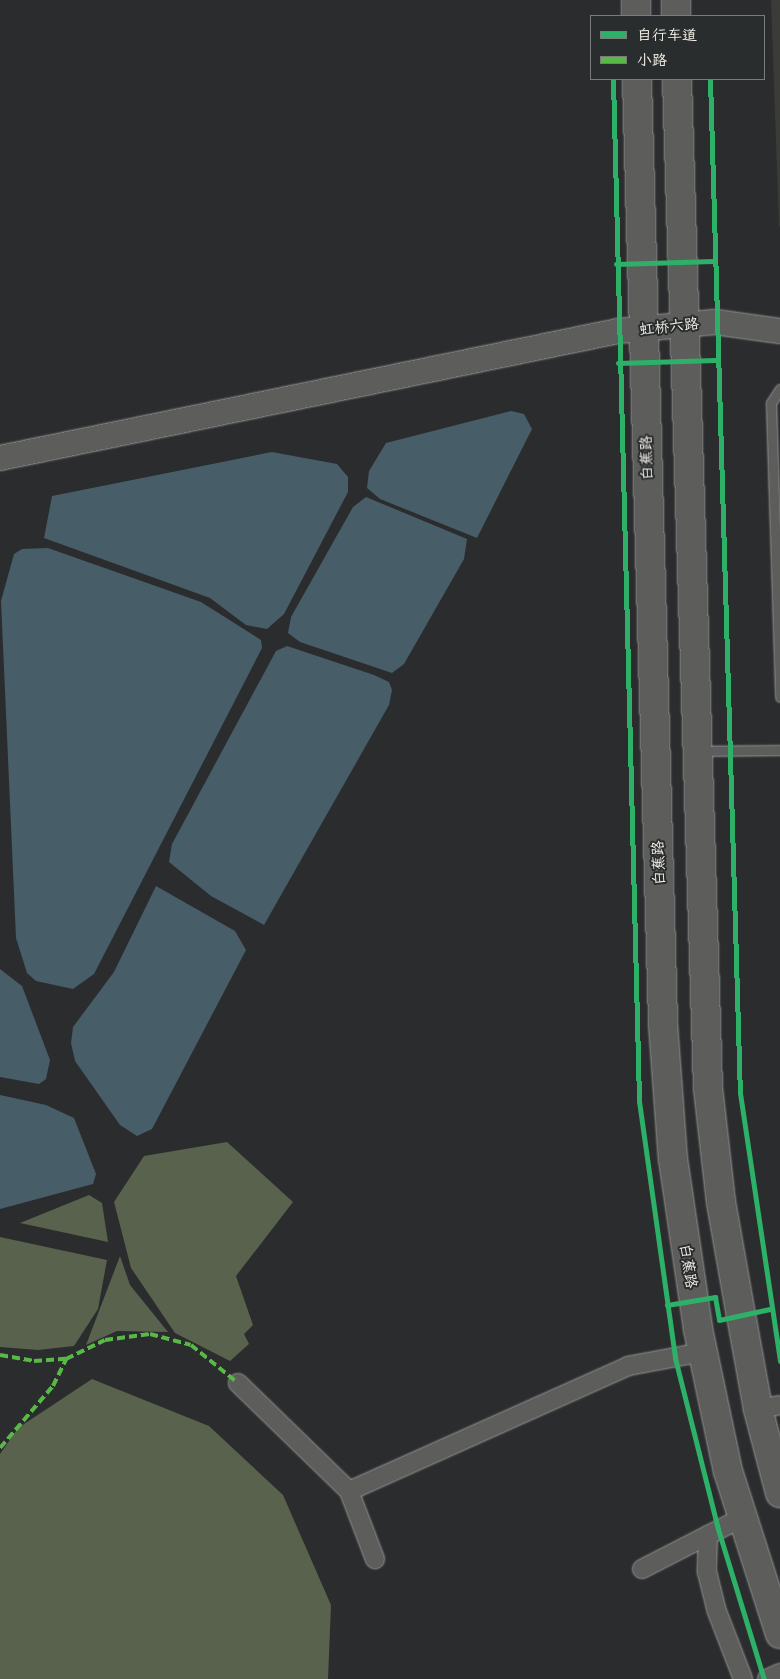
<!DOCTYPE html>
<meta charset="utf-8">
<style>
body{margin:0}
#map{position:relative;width:780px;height:1679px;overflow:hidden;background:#2b2c2d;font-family:Delius,"LXGW WenKai TC",sans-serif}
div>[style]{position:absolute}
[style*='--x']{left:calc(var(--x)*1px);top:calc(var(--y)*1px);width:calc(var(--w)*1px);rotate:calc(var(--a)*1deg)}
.built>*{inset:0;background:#3b3b37}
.green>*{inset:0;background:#59624c}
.water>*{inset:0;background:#475d68}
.roads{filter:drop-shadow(0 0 1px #979796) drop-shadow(0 0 1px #979796)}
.lane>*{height:9px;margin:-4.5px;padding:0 4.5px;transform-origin:4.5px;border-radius:4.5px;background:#5d5d5c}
.street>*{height:18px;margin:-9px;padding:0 9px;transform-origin:9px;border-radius:9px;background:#5d5d5c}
.secondary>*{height:24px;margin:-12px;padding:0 12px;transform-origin:12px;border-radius:12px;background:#5d5d5c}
.primary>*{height:28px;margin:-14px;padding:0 14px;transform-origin:14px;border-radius:14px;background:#5d5d5c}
.quiet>*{height:4px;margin-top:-2px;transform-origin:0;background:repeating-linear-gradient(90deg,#58b947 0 8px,transparent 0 12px)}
.cycleway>*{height:5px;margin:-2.5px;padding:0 2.5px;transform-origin:2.5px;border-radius:2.5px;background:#2db169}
span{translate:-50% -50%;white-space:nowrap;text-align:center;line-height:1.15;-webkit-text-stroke:4px #2a2d2e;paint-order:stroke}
.street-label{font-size:15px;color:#f4f1e8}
.legend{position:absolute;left:590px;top:15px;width:175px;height:65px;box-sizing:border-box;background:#2a2d2e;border:1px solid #7b7b78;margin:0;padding:6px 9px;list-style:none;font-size:15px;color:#f4f1e8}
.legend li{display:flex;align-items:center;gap:10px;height:25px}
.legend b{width:25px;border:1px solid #7b7b78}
</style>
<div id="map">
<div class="built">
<i style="clip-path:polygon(771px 0,780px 0,780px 227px,779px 226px)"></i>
</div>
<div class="green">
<i style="clip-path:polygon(227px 1142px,293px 1202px,236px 1276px,253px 1325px,244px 1334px,249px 1344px,230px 1361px,175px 1333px,131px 1268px,114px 1202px,144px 1156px)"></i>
<i style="clip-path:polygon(89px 1195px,102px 1203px,108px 1242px,20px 1223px)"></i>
<i style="clip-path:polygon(0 1237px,107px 1260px,98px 1309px,74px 1346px,38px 1350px,0 1347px)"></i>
<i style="clip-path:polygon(120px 1256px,130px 1285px,168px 1332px,117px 1331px,86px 1345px)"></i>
<i style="clip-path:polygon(92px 1379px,209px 1426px,283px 1495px,331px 1605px,328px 1679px,0 1679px,0 1454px,18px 1428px)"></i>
</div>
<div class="water">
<i style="clip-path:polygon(511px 411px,524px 414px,532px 429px,477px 538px,380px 499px,367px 488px,369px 471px,386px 443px)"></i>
<i style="clip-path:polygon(272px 452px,337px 464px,348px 477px,348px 492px,284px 614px,267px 629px,246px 625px,210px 598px,44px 538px,52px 496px)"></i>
<i style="clip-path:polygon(366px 497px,467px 539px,464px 559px,404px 664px,392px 673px,300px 642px,288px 633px,291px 617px,353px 507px)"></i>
<i style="clip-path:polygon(48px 548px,201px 602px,261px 640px,262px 648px,94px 974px,73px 989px,36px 981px,27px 973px,16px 938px,1px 601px,14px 554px,22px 549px)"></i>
<i style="clip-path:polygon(287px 646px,374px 675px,389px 682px,392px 690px,389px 705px,264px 925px,211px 896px,169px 862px,172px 844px,276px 651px)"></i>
<i style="clip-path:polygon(156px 886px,235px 931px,246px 950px,152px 1129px,137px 1136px,120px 1125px,75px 1061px,71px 1043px,73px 1027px,114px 972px)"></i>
<i style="clip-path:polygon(0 969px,22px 986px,50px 1060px,46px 1079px,39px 1084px,0 1077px)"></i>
<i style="clip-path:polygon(0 1095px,46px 1105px,74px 1118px,96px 1174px,93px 1184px,0 1209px)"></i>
</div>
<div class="roads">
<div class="lane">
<i style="--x:780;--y:389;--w:17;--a:123"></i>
<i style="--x:771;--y:403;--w:294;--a:88.2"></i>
<i style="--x:700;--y:751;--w:80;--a:-0.7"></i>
</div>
<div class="street">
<i style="--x:238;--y:1383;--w:155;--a:44.2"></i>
<i style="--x:349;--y:1491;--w:73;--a:69.1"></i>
<i style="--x:758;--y:1409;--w:22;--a:-10"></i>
<i style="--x:349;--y:1491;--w:306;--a:-24.1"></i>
<i style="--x:628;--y:1366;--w:76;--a:-10.6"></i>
<i style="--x:708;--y:1535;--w:37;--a:92"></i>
<i style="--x:707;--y:1572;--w:38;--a:76"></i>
<i style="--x:716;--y:1609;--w:75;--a:68.9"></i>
<i style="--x:642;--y:1569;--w:114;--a:-27.2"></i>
<i style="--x:767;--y:1679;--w:14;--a:-25"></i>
</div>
<div class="secondary">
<i style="--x:0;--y:458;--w:631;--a:-11.61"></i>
<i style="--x:618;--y:331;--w:97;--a:-5.3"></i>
<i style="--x:715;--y:322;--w:66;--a:7.9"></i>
</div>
<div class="primary">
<i style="--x:636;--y:0;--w:16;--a:90"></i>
<i style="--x:676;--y:0;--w:16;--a:90"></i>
<i style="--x:637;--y:79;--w:945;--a:88.42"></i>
<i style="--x:663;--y:1024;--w:135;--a:85.8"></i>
<i style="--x:673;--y:1159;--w:172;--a:81.6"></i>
<i style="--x:698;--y:1329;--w:145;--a:78.1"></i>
<i style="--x:728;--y:1471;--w:171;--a:72.3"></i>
<i style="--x:677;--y:79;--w:1009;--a:88.24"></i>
<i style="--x:708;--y:1088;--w:115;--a:83.5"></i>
<i style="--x:721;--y:1202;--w:115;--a:80"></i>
<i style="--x:741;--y:1315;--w:96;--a:79.7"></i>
<i style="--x:758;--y:1409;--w:87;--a:75.3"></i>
</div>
</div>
<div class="quiet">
<i style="--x:0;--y:1355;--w:35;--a:10"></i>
<i style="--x:34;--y:1361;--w:32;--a:-4"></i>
<i style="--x:66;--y:1359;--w:43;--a:-26"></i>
<i style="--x:105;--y:1340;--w:45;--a:-7.6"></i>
<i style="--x:150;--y:1334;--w:42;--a:15"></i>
<i style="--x:191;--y:1345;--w:60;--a:39"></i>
<i style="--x:0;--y:1448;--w:82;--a:-49.5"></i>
<i style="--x:53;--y:1386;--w:30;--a:-64"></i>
</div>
<div class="cycleway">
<i style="--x:613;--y:79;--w:1022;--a:88.54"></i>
<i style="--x:639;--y:1101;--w:260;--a:82"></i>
<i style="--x:675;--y:1358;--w:176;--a:75.9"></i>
<i style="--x:718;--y:1529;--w:157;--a:73"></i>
<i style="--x:710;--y:79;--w:1014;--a:88.31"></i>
<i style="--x:740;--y:1093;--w:271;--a:81.5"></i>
<i style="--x:616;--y:264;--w:97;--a:-1.8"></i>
<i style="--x:618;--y:363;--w:97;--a:-1.8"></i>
<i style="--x:667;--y:1305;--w:49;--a:-9.5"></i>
<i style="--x:715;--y:1297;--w:23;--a:80"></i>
<i style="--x:719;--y:1320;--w:52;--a:-12.2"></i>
</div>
<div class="street-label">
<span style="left:669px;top:326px;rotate:-6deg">虹桥六路</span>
<span style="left:646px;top:458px;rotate:-92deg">白蕉路</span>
<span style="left:658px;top:863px;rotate:-92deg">白蕉路</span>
<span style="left:689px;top:1266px;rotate:81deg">白蕉路</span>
</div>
<ul class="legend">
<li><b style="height:6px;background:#2db169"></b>自行车道</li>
<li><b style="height:6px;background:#58b947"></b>小路</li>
</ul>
</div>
